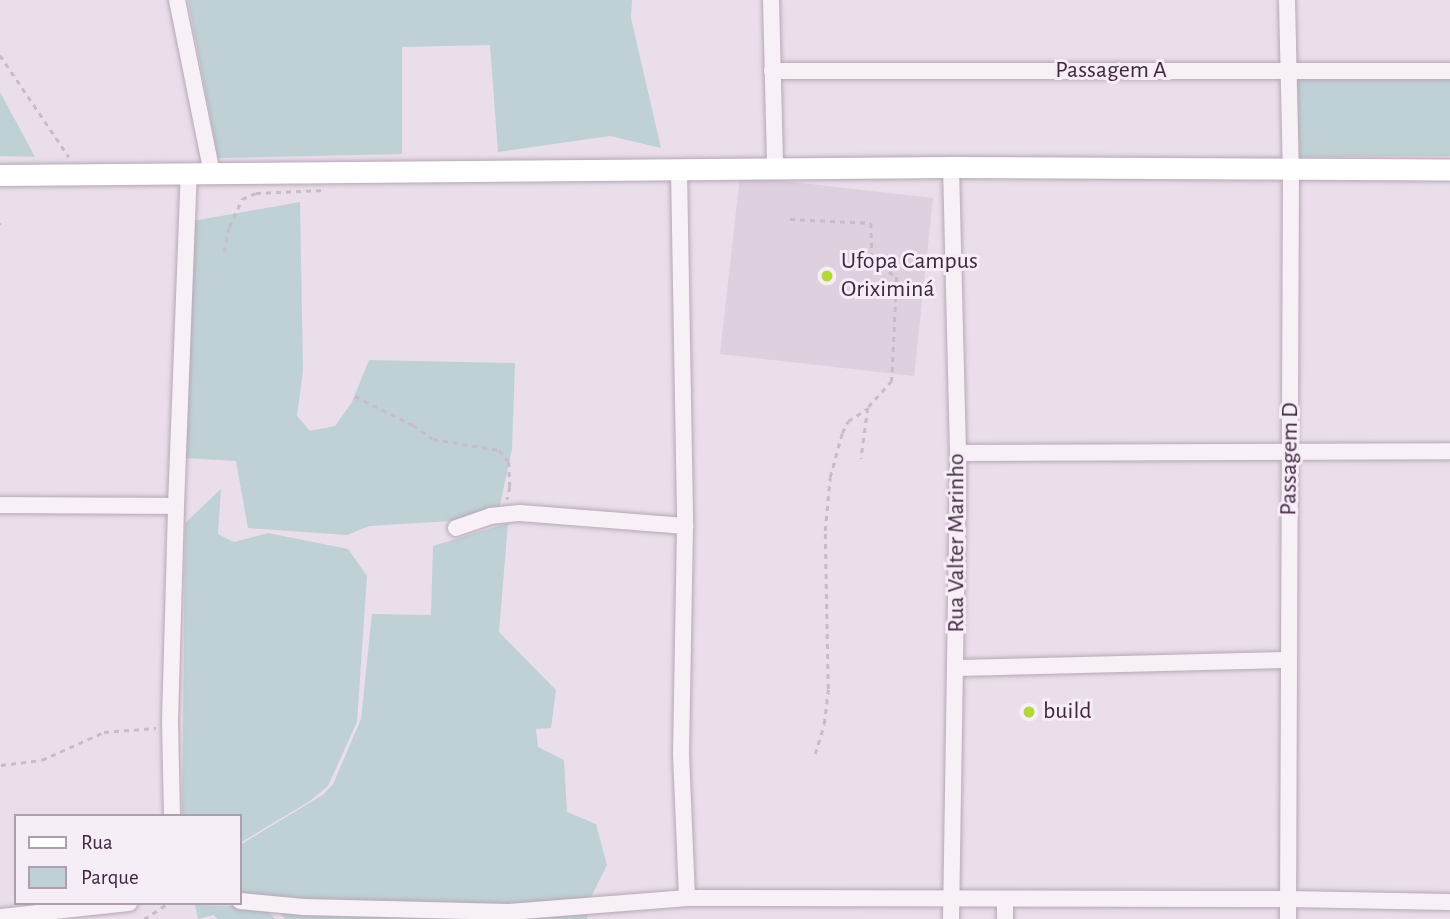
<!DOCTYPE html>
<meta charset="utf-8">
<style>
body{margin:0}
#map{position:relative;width:1450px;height:919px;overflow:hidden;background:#e9dee9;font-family:"Alegreya Sans",sans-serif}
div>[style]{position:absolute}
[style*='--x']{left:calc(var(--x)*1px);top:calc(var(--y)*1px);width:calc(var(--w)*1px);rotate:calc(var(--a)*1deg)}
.built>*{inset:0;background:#ded0de}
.green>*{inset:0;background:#bfd1d4}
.path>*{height:2.5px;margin-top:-1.25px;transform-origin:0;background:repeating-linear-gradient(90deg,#c8bcc8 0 5px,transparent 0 10px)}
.roads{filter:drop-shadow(0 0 2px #b7a7b7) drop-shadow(0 0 2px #b7a7b7)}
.minor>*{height:16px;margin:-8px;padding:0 8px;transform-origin:8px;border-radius:8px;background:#f7f1f7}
.secondary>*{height:21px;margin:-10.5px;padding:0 10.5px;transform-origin:10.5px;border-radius:10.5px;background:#fff}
.dots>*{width:19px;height:19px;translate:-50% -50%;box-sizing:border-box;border:4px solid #f6eef6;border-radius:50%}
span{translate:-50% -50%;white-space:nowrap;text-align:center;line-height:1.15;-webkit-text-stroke:6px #f6eef6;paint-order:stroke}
.street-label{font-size:24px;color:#412641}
.poi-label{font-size:24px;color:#412641}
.left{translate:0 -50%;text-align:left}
.legend{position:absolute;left:14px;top:814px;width:228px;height:91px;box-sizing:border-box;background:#f6eef6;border:2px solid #ae9eae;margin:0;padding:9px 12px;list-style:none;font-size:21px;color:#412641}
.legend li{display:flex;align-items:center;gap:14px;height:35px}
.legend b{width:35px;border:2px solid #ae9eae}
</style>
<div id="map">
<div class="built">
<i style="clip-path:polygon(740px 176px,933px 198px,914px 376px,720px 354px)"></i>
</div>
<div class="green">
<i style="clip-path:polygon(188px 0,632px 0,631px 18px,661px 148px,610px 136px,498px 152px,490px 45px,402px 47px,402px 154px,218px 158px)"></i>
<i style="clip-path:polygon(1294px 77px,1450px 78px,1450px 156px,1295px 157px)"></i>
<i style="clip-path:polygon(0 92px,35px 157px,0 156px)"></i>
<i style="clip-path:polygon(300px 202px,303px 371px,297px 416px,310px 431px,335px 426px,352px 402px,369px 360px,515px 363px,512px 449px,499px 510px,451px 521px,369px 526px,347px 535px,248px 528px,236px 461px,184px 458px,193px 221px)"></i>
<i style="clip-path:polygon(221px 489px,218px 534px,234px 542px,268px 533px,348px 549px,367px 576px,357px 722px,328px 786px,310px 801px,240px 843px,240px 816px,182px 816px,185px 523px)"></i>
<i style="clip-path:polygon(508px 523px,499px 632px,556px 690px,551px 728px,536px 729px,538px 747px,564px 760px,567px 812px,596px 824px,607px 865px,591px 897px,587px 919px,285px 919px,266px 899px,240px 896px,240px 845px,324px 794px,333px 784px,361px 719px,372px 614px,431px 615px,433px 546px)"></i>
<i style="clip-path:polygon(195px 905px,264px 906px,275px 919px,217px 919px,214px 915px,198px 919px)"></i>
</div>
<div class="path">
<i style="--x:0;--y:55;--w:123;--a:55.9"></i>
<i style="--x:790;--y:219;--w:81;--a:2.8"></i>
<i style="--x:871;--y:223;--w:38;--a:88"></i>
<i style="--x:872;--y:261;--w:30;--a:33"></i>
<i style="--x:897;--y:277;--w:104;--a:92.8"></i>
<i style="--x:892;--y:381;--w:36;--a:132"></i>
<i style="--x:868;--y:408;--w:51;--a:97.8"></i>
<i style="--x:0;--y:223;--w:2;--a:90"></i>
<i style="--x:224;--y:252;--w:25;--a:-79"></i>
<i style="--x:229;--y:227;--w:31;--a:-65"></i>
<i style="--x:242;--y:199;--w:15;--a:-23"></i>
<i style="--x:256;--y:193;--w:68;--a:-2.5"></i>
<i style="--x:355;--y:396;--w:65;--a:26.6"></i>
<i style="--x:413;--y:425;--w:24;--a:35"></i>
<i style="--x:433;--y:439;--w:67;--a:9.5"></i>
<i style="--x:499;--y:450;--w:16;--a:50"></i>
<i style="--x:509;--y:462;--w:25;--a:88"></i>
<i style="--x:510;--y:487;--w:13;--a:103"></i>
<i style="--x:815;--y:754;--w:31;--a:-73"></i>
<i style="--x:824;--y:724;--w:35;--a:-83"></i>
<i style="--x:828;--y:689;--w:158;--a:-91.1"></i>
<i style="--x:825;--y:531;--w:54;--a:-84.7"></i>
<i style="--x:830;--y:477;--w:46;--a:-74.7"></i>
<i style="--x:842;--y:433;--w:13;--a:-63"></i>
<i style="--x:848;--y:421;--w:24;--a:-33"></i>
<i style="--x:1;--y:765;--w:41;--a:-7"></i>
<i style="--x:42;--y:760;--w:68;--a:-24.3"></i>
<i style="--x:104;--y:732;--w:52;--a:-4.4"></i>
<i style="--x:144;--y:919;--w:30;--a:-33"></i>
</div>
<div class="roads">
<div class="minor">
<i style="--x:177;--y:0;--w:177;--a:78.6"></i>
<i style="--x:771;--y:0;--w:169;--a:88.6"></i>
<i style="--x:1287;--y:0;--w:170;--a:88.7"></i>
<i style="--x:1291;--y:170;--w:749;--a:90.23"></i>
<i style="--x:772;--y:71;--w:678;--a:0"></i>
<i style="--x:679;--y:170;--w:356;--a:89"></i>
<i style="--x:685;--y:526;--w:228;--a:91"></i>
<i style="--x:681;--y:754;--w:144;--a:87.6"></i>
<i style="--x:958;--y:453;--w:492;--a:-0.2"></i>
<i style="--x:0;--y:505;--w:176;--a:0.3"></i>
<i style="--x:456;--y:528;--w:36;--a:-19"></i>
<i style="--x:490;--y:516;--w:30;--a:-6"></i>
<i style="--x:520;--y:513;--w:166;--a:4.5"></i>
<i style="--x:957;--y:668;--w:330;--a:-1.4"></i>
<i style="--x:172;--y:816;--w:94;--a:-91.2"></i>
<i style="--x:170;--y:722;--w:216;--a:-88.4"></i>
<i style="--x:176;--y:506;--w:333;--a:-87.8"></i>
<i style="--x:1005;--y:899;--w:20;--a:90"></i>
<i style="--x:240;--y:901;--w:64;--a:5.4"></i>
<i style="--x:304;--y:907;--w:205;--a:1.4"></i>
<i style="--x:509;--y:912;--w:179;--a:-4.5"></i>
<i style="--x:687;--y:898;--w:601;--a:0.1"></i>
<i style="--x:1288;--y:899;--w:162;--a:1.1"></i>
<i style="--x:0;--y:917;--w:130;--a:-6.2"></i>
<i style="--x:951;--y:919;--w:466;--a:-89.1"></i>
<i style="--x:958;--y:453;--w:286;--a:-91.4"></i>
</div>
<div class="secondary">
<i style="--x:0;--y:175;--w:951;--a:-0.48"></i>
<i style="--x:951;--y:167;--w:499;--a:0.3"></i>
</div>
</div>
<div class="dots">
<i style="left:827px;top:276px;background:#b4d839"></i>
<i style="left:1029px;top:712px;background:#b4d839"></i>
</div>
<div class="street-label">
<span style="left:1111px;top:71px">Passagem A</span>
<span style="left:1290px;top:459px;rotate:-89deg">Passagem D</span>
<span style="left:957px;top:543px;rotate:-90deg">Rua Valter Marinho</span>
</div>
<div class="poi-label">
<span class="left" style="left:841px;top:276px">Ufopa Campus<br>Oriximiná</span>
<span class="left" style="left:1043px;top:712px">build</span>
</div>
<ul class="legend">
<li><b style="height:9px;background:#fff"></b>Rua</li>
<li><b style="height:19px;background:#bfd1d4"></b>Parque</li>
</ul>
</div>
